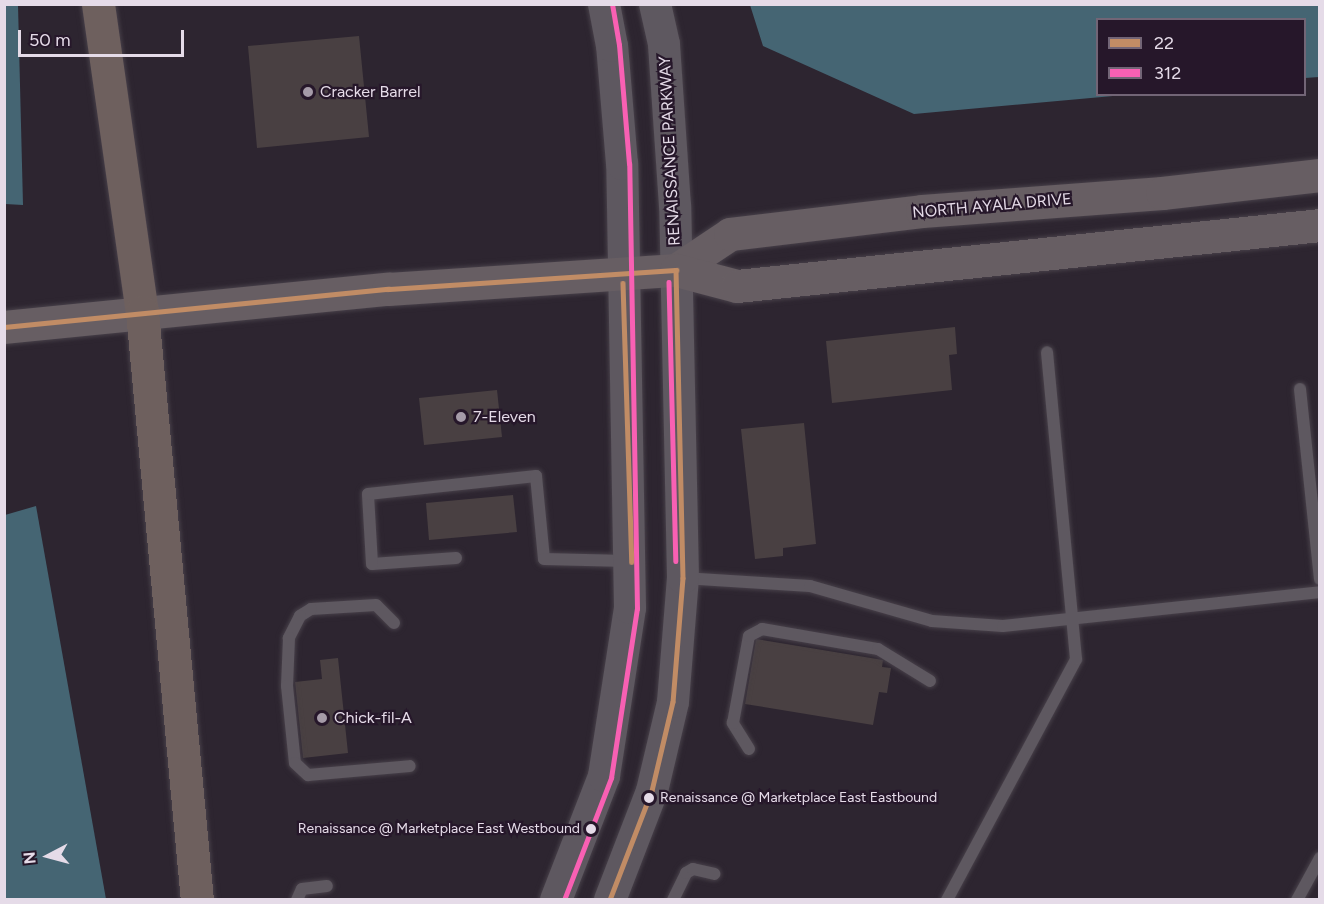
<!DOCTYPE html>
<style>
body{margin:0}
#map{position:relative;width:1324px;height:904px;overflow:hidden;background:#2d2530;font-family:Figtree,sans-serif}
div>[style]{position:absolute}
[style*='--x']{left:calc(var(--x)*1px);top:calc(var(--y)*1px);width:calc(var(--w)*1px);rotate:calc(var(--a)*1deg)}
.water>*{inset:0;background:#456573}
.building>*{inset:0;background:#494042}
.roads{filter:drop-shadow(0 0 2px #474049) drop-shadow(0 0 2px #474049)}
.service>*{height:12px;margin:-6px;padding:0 6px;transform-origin:6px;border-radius:6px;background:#5e5860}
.tertiary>*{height:32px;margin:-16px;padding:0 16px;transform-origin:16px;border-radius:16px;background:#5e5860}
.secondary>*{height:33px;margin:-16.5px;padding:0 16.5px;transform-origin:16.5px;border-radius:16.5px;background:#675e63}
.motorway>*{height:33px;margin:-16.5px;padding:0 16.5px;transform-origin:16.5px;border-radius:16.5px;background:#6e605e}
.bus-1>*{height:4.5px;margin:-2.25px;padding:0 2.25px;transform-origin:2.25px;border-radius:2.25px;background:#c18c65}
.bus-2>*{height:4.5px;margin:-2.25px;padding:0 2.25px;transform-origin:2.25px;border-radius:2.25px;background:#f860b3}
.dots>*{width:16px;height:16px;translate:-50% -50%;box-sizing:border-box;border:3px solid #26172a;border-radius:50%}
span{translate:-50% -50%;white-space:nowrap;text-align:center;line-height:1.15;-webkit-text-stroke:4.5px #26172a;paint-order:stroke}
.bus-label{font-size:14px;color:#e5dbe8}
.left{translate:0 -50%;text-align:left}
.right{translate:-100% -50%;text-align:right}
.poi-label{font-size:16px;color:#e5dbe8}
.street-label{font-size:16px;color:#e5dbe8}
.frame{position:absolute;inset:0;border:6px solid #e5dbe8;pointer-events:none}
.legend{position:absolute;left:1096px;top:18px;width:210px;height:78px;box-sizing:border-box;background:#26172a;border:2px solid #726576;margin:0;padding:8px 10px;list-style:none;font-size:18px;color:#e5dbe8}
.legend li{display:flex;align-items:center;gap:12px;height:30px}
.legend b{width:30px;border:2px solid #726576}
.north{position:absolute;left:18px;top:826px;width:60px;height:60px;-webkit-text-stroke:4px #26172a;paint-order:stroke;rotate:264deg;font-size:16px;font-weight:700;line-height:24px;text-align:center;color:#e5dbe8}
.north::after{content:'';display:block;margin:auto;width:21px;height:27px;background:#e5dbe8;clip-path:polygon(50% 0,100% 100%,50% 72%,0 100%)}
.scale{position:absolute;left:18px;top:30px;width:166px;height:27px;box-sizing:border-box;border:3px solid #e5dbe8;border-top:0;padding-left:8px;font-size:18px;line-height:21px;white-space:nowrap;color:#e5dbe8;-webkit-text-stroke:4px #26172a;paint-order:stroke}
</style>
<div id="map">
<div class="water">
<i style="clip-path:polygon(5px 4px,18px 5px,23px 205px,5px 204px)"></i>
<i style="clip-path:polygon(750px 5px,1319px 5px,1319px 77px,1305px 78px,1304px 20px,1098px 20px,1098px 94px,1124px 95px,914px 114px,763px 46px)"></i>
<i style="clip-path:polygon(36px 506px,106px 899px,5px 899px,5px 515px)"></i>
</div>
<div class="building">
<i style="clip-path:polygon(359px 36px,369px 137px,257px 148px,248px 46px)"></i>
<i style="clip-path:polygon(955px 327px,957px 354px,949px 355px,952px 390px,832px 403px,826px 341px)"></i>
<i style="clip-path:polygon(497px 390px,502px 437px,424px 445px,419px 398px)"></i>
<i style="clip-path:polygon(804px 423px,816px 544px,783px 548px,783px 556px,755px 559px,741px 429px)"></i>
<i style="clip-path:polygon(513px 495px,517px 532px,429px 540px,426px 503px)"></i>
<i style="clip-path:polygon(756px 639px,883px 660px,882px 667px,891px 668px,887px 693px,879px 692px,873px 725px,745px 704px)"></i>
<i style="clip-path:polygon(338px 658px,348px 753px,303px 758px,295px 682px,322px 679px,320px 660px)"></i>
</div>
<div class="roads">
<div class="service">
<i style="--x:1300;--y:389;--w:191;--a:84"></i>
<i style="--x:456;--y:558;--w:84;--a:175.9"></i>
<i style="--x:372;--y:564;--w:70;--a:-93.3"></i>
<i style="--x:368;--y:494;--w:169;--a:-6.1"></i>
<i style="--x:536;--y:476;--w:83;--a:84.5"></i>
<i style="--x:544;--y:559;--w:83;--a:1.4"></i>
<i style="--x:683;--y:578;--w:127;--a:3.6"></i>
<i style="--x:810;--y:586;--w:127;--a:16"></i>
<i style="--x:932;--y:621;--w:71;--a:4"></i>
<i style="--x:1003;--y:626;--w:319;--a:-6.1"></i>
<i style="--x:394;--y:623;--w:25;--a:-135"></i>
<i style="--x:376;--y:605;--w:65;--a:176.5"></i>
<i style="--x:311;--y:609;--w:13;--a:148"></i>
<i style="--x:300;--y:616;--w:25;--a:117"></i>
<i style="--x:289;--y:638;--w:48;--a:92.4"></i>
<i style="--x:287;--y:686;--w:77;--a:84.1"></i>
<i style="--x:295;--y:763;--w:18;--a:43"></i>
<i style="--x:308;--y:775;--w:102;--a:-5"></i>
<i style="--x:749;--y:749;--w:31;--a:-122"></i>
<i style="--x:733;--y:723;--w:88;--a:-79.6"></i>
<i style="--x:749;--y:636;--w:15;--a:-28"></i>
<i style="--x:762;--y:629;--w:118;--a:9.8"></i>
<i style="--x:878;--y:649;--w:61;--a:31.6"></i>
<i style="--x:297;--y:900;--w:12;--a:-66"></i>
<i style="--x:302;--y:889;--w:25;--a:-7"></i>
<i style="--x:673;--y:900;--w:30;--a:-64"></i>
<i style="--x:686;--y:873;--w:8;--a:-30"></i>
<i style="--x:693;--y:869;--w:22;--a:13"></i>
<i style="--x:947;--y:900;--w:273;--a:-61.8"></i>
<i style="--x:1076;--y:659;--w:308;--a:-95.4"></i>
<i style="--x:1297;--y:900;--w:48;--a:-61.3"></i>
</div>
<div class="tertiary">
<i style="--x:556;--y:900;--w:133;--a:-68.8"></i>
<i style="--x:604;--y:776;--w:170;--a:-81.2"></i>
<i style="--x:630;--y:608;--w:444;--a:-91"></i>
<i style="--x:622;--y:164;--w:118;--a:-94.8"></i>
<i style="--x:612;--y:46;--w:43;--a:-100.8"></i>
<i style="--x:610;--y:900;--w:117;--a:-68.9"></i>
<i style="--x:652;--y:791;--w:91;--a:-76.7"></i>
<i style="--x:673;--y:702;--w:124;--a:-85.4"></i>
<i style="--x:683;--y:578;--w:372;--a:-91.2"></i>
<i style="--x:675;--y:206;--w:162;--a:-93.9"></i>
<i style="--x:664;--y:44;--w:41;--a:-102.7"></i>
</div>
<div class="secondary">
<i style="--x:676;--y:270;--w:65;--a:-33.7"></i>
<i style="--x:730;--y:234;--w:193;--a:-6.8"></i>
<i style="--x:922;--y:211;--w:241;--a:-4.3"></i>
<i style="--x:1162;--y:193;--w:159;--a:-6.5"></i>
<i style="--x:4;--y:327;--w:386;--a:-5.7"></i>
<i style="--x:388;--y:289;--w:289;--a:-3.8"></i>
<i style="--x:676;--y:270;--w:63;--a:14.7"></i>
<i style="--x:737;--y:286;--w:586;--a:-5.97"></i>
</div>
<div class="motorway">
<i style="--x:98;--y:4;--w:311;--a:81.9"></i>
<i style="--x:142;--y:312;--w:591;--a:84.66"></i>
</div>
</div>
<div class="bus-1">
<i style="--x:623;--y:283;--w:279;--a:88.2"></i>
<i style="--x:4;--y:327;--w:386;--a:-5.7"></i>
<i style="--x:388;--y:289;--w:289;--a:-3.8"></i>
<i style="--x:676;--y:270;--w:308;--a:88.7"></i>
<i style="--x:683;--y:578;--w:124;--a:94.6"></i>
<i style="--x:673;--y:702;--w:91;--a:103.3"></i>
<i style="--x:652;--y:791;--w:117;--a:111.1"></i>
</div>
<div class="bus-2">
<i style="--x:669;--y:282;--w:279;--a:88.6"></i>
<i style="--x:564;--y:900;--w:131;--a:-68.9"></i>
<i style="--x:611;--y:778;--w:171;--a:-81.3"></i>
<i style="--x:637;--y:609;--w:445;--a:-91"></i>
<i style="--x:629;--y:164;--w:119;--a:-94.8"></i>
<i style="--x:619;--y:45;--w:42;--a:-99.7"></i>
</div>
<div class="dots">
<i style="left:308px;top:92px;background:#a59ba8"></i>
<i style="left:461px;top:417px;background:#a59ba8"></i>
<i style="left:322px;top:718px;background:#a59ba8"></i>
<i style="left:649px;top:798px;background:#e5dbe8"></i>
<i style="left:591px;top:829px;background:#e5dbe8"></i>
</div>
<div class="bus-label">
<span class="left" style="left:660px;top:798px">Renaissance @ Marketplace East Eastbound</span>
<span class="right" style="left:580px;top:829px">Renaissance @ Marketplace East Westbound</span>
</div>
<div class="poi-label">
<span class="left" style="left:320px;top:92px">Cracker Barrel</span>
<span class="left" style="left:473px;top:417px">7-Eleven</span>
<span class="left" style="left:334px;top:718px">Chick-fil-A</span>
</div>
<div class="street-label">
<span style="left:670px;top:151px;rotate:-93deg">RENAISSANCE PARKWAY</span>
<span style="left:992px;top:206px;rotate:-5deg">NORTH AYALA DRIVE</span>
</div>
<div class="frame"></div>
<ul class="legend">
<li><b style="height:8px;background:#c18c65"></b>22</li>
<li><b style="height:8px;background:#f860b3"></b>312</li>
</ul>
<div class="north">N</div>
<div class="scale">50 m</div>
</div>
